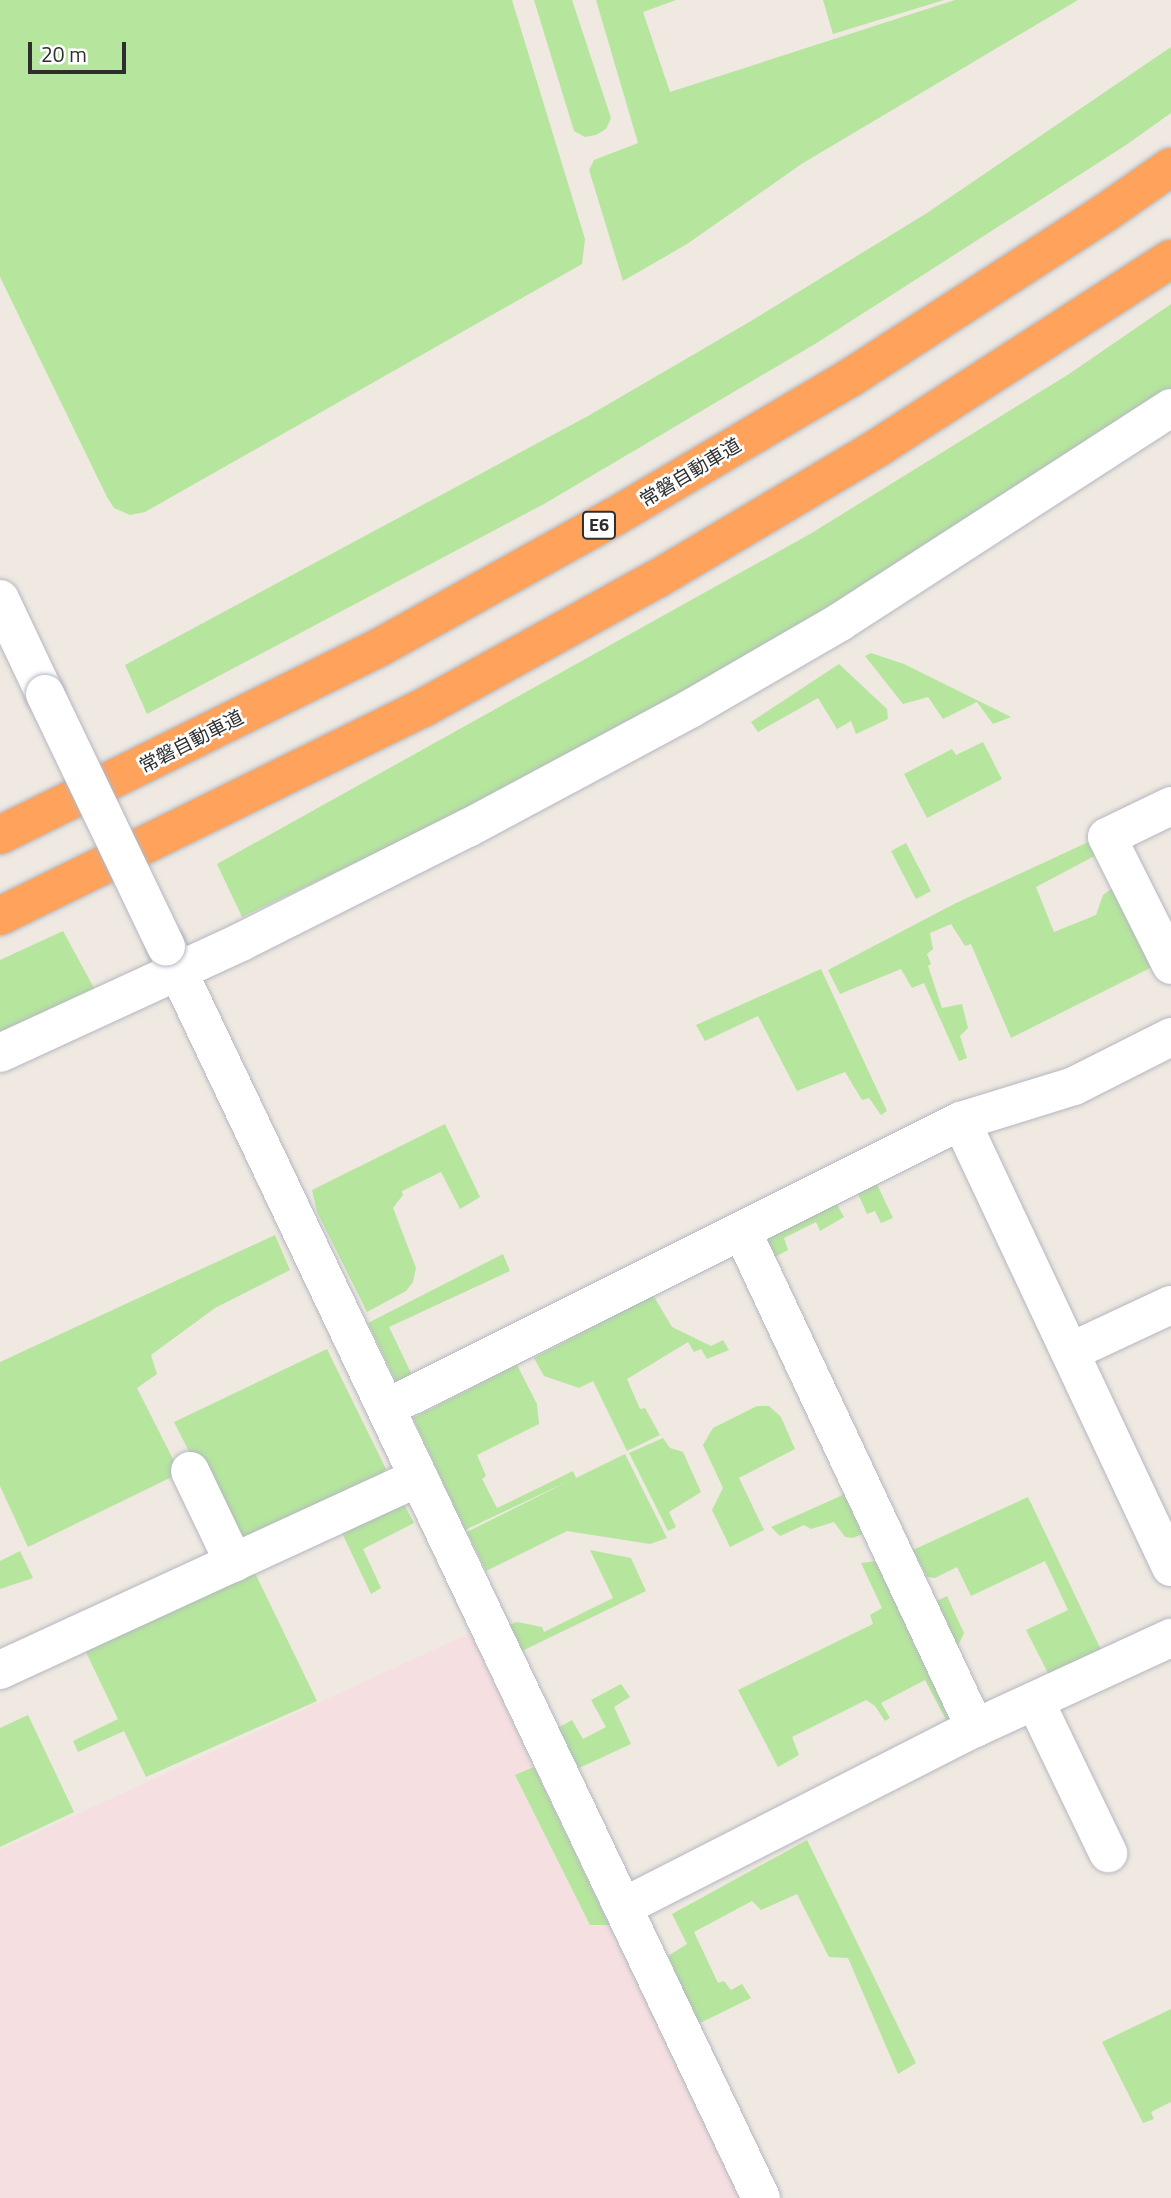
<!DOCTYPE html>
<meta charset="utf-8">
<style>
body{margin:0}
#map{position:relative;width:1171px;height:2198px;overflow:hidden;background:#efe9e1;font-family:"Titillium Web","Noto Sans JP",sans-serif}
div>[style]{position:absolute}
[style*='--x']{left:calc(var(--x)*1px);top:calc(var(--y)*1px);width:calc(var(--w)*1px);rotate:calc(var(--a)*1deg)}
.medical>*{inset:0;background:#f5dfe0}
.green>*{inset:0;background:#b6e59e}
.roads{filter:drop-shadow(0 0 2px #b4b7c1) drop-shadow(0 0 2px #b4b7c1)}
.street>*{height:38px;margin:-19px;padding:0 19px;transform-origin:19px;border-radius:19px;background:#fff}
.secondary>*{height:38px;margin:-19px;padding:0 19px;transform-origin:19px;border-radius:19px;background:#fff}
.highway>*{height:38px;margin:-19px;padding:0 19px;transform-origin:19px;border-radius:19px;background:#ffa35c}
.bridges{filter:drop-shadow(0 0 2px #b4b7c1) drop-shadow(0 0 2px #b4b7c1)}
.secondary-bridge>*{height:38px;margin:-19px;padding:0 19px;transform-origin:19px;border-radius:19px;background:#fff}
span{translate:-50% -50%;white-space:nowrap;text-align:center;line-height:1.15;-webkit-text-stroke:5px #fff;paint-order:stroke}
.shield-label span{padding:2px 5px;background:#fff;border:2px solid;border-radius:5px;-webkit-text-stroke-width:0}
.shield-label{font-size:18px;color:#2e2e2e;font-weight:700}
.street-label{font-size:19px;color:#2e2e2e}
.scale{position:absolute;left:28px;top:42px;width:98px;height:32px;box-sizing:border-box;border:4px solid #2e2e2e;border-top:0;padding-left:9px;font-size:21px;line-height:24px;white-space:nowrap;color:#2e2e2e;-webkit-text-stroke:5px #fff;paint-order:stroke}
</style>
<div id="map">
<div class="medical">
<i style="clip-path:polygon(470px 1633px,740px 2198px,0 2198px,0 1850px)"></i>
</div>
<div class="green">
<i style="clip-path:polygon(0 0,512px 0,585px 239px,582px 264px,145px 512px,130px 515px,114px 508px,107px 497px,0 277px)"></i>
<i style="clip-path:polygon(534px 0,572px 0,611px 118px,606px 129px,596px 135px,585px 137px,574px 131px)"></i>
<i style="clip-path:polygon(596px 0,676px 0,643px 12px,670px 92px,955px 0,1078px 0,803px 163px,687px 244px,623px 281px,589px 170px,594px 160px,638px 143px)"></i>
<i style="clip-path:polygon(823px 0,944px 0,833px 34px)"></i>
<i style="clip-path:polygon(1171px 47px,1171px 113px,1126px 145px,815px 344px,544px 504px,147px 714px,125px 665px,588px 416px,751px 321px,927px 213px)"></i>
<i style="clip-path:polygon(1171px 304px,1171px 391px,763px 649px,492px 797px,242px 917px,217px 864px,810px 534px,1069px 374px)"></i>
<i style="clip-path:polygon(871px 653px,904px 664px,1011px 717px,993px 724px,977px 702px,943px 719px,928px 697px,903px 704px,865px 656px)"></i>
<i style="clip-path:polygon(839px 664px,887px 709px,888px 719px,856px 734px,851px 721px,837px 729px,818px 698px,758px 732px,751px 722px)"></i>
<i style="clip-path:polygon(983px 742px,1002px 779px,927px 818px,904px 774px,952px 749px,956px 755px)"></i>
<i style="clip-path:polygon(1097px 838px,1104px 851px,1036px 887px,1054px 932px,1096px 915px,1103px 895px,1117px 885px,1156px 965px,1011px 1038px,971px 944px,965px 946px,951px 924px,930px 933px,933px 949px,927px 954px,931px 964px,928px 966px,942px 1008px,962px 1004px,968px 1028px,960px 1036px,967px 1058px,959px 1061px,924px 983px,912px 988px,901px 969px,840px 994px,828px 970px,954px 904px)"></i>
<i style="clip-path:polygon(906px 843px,931px 891px,916px 899px,891px 851px)"></i>
<i style="clip-path:polygon(63px 931px,94px 988px,0 1033px,0 960px)"></i>
<i style="clip-path:polygon(821px 969px,887px 1111px,881px 1115px,869px 1098px,862px 1100px,845px 1072px,797px 1091px,758px 1016px,705px 1041px,696px 1025px)"></i>
<i style="clip-path:polygon(445px 1124px,480px 1197px,460px 1209px,441px 1172px,402px 1191px,403px 1195px,393px 1208px,416px 1268px,413px 1282px,406px 1291px,367px 1312px,317px 1212px,312px 1190px)"></i>
<i style="clip-path:polygon(874px 1178px,893px 1218px,881px 1223px,875px 1211px,867px 1214px,855px 1187px)"></i>
<i style="clip-path:polygon(834px 1199px,844px 1217px,820px 1231px,816px 1222px,784px 1238px,788px 1250px,775px 1257px,763px 1236px)"></i>
<i style="clip-path:polygon(275px 1235px,290px 1270px,215px 1308px,151px 1355px,157px 1374px,137px 1388px,180px 1473px,28px 1547px,0 1486px,0 1362px)"></i>
<i style="clip-path:polygon(503px 1254px,510px 1271px,389px 1327px,414px 1379px,398px 1386px,368px 1323px)"></i>
<i style="clip-path:polygon(653px 1295px,672px 1327px,711px 1346px,723px 1340px,729px 1350px,707px 1359px,701px 1349px,694px 1352px,688px 1342px,627px 1379px,640px 1409px,645px 1408px,660px 1435px,627px 1451px,593px 1381px,579px 1388px,544px 1376px,534px 1358px)"></i>
<i style="clip-path:polygon(327px 1349px,386px 1469px,379px 1479px,241px 1542px,234px 1540px,174px 1422px)"></i>
<i style="clip-path:polygon(517px 1365px,537px 1404px,539px 1424px,477px 1455px,486px 1476px,482px 1479px,497px 1508px,573px 1471px,576px 1478px,625px 1454px,667px 1538px,650px 1544px,567px 1531px,486px 1571px,467px 1532px,573px 1479px,465px 1530px,413px 1418px)"></i>
<i style="clip-path:polygon(757px 1406px,769px 1406px,781px 1417px,795px 1449px,739px 1478px,764px 1530px,730px 1547px,712px 1510px,723px 1488px,703px 1445px,713px 1428px)"></i>
<i style="clip-path:polygon(663px 1438px,670px 1448px,683px 1452px,701px 1492px,669px 1512px,676px 1527px,668px 1531px,629px 1453px)"></i>
<i style="clip-path:polygon(845px 1494px,865px 1533px,853px 1538px,845px 1537px,834px 1522px,811px 1529px,804px 1525px,780px 1536px,771px 1527px)"></i>
<i style="clip-path:polygon(1028px 1497px,1104px 1656px,1051px 1679px,1026px 1630px,1068px 1610px,1045px 1561px,971px 1596px,957px 1567px,935px 1578px,927px 1577px,913px 1550px)"></i>
<i style="clip-path:polygon(403px 1502px,414px 1523px,363px 1549px,381px 1588px,371px 1594px,341px 1531px)"></i>
<i style="clip-path:polygon(590px 1550px,631px 1558px,646px 1591px,522px 1651px,509px 1625px,517px 1622px,542px 1627px,544px 1632px,613px 1598px)"></i>
<i style="clip-path:polygon(20px 1551px,33px 1578px,0 1589px,0 1561px)"></i>
<i style="clip-path:polygon(877px 1561px,957px 1723px,951px 1729px,925px 1680px,881px 1703px,890px 1718px,885px 1721px,875px 1706px,866px 1700px,792px 1737px,799px 1755px,778px 1767px,738px 1690px,873px 1624px,870px 1615px,882px 1608px,861px 1563px)"></i>
<i style="clip-path:polygon(254px 1571px,317px 1701px,146px 1777px,124px 1731px,78px 1752px,73px 1741px,118px 1719px,83px 1646px)"></i>
<i style="clip-path:polygon(947px 1596px,964px 1633px,956px 1650px,933px 1603px)"></i>
<i style="clip-path:polygon(621px 1684px,630px 1697px,614px 1707px,631px 1744px,579px 1768px,556px 1729px,572px 1720px,583px 1739px,606px 1727px,591px 1700px)"></i>
<i style="clip-path:polygon(28px 1715px,74px 1812px,0 1847px,0 1728px)"></i>
<i style="clip-path:polygon(534px 1767px,609px 1925px,590px 1925px,515px 1775px)"></i>
<i style="clip-path:polygon(807px 1840px,916px 2063px,898px 2074px,848px 1958px,829px 1957px,797px 1894px,761px 1910px,752px 1901px,694px 1932px,718px 1983px,724px 1981px,731px 1990px,742px 1984px,751px 1998px,698px 2024px,668px 1956px,687px 1944px,672px 1914px)"></i>
<i style="clip-path:polygon(1171px 2009px,1171px 2102px,1151px 2112px,1154px 2119px,1143px 2123px,1102px 2042px)"></i>
</div>
<div class="roads">
<div class="street">
<i style="--x:840;--y:622;--w:394;--a:-32.9"></i>
<i style="--x:1171;--y:806;--w:71;--a:154.2"></i>
<i style="--x:1107;--y:837;--w:143;--a:63.4"></i>
<i style="--x:961;--y:1121;--w:493;--a:64.8"></i>
<i style="--x:742;--y:1231;--w:549;--a:64.88"></i>
<i style="--x:1070;--y:1352;--w:111;--a:-25"></i>
<i style="--x:386;--y:1408;--w:643;--a:-26.53"></i>
<i style="--x:961;--y:1121;--w:118;--a:-17.2"></i>
<i style="--x:1074;--y:1086;--w:109;--a:-26.8"></i>
<i style="--x:190;--y:1471;--w:102;--a:64.4"></i>
<i style="--x:0;--y:1670;--w:461;--a:-24.7"></i>
<i style="--x:1035;--y:1701;--w:169;--a:64.3"></i>
<i style="--x:623;--y:1907;--w:395;--a:-27"></i>
<i style="--x:975;--y:1728;--w:216;--a:-24.7"></i>
</div>
<div class="secondary">
<i style="--x:0;--y:599;--w:105;--a:64.7"></i>
<i style="--x:166;--y:946;--w:1386;--a:64.58"></i>
<i style="--x:0;--y:1053;--w:265;--a:-24.7"></i>
<i style="--x:241;--y:942;--w:254;--a:-26.7"></i>
<i style="--x:468;--y:828;--w:252;--a:-28.2"></i>
<i style="--x:690;--y:709;--w:173;--a:-30.1"></i>
</div>
<div class="highway">
<i style="--x:0;--y:835;--w:426;--a:-26.3"></i>
<i style="--x:382;--y:646;--w:265;--a:-29.1"></i>
<i style="--x:614;--y:517;--w:274;--a:-30.5"></i>
<i style="--x:850;--y:378;--w:304;--a:-32.9"></i>
<i style="--x:1105;--y:213;--w:80;--a:-34.9"></i>
<i style="--x:0;--y:916;--w:471;--a:-26.2"></i>
<i style="--x:423;--y:708;--w:267;--a:-28.9"></i>
<i style="--x:657;--y:579;--w:258;--a:-30.7"></i>
<i style="--x:879;--y:447;--w:347;--a:-32.8"></i>
</div>
</div>
<div class="bridges">
<div class="secondary-bridge">
<i style="--x:45;--y:694;--w:280;--a:64.4"></i>
</div>
</div>
<div class="shield-label">
<span style="left:599px;top:525px">E6</span>
</div>
<div class="street-label">
<span style="left:690px;top:472px;rotate:-31deg">常磐自動車道</span>
<span style="left:191px;top:741px;rotate:-27deg">常磐自動車道</span>
</div>
<div class="scale">20 m</div>
</div>
